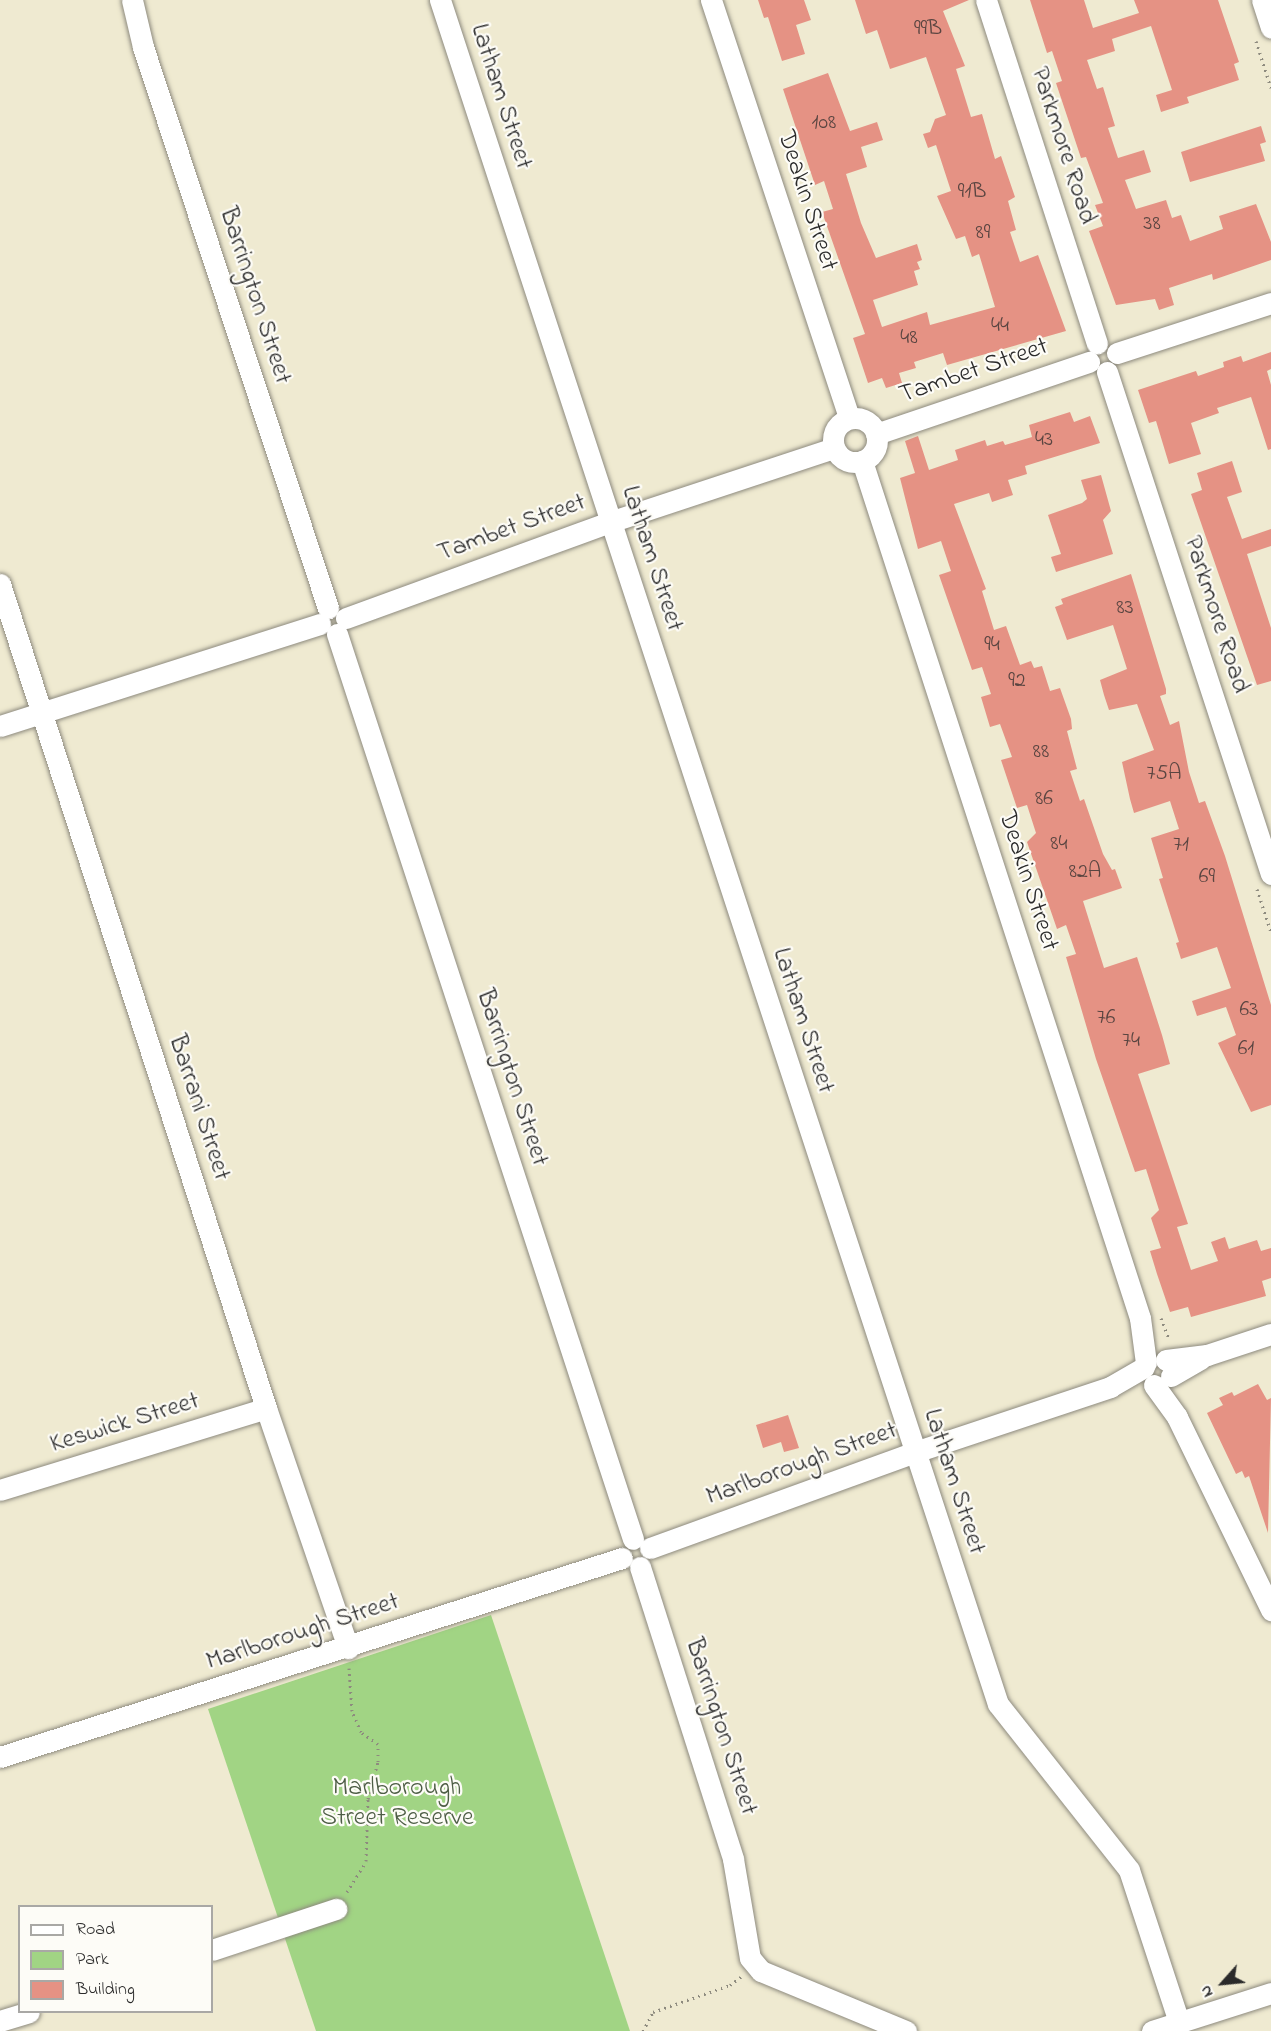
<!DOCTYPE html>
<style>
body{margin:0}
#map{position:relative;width:1271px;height:2031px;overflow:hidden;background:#efead1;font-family:"Indie Flower",sans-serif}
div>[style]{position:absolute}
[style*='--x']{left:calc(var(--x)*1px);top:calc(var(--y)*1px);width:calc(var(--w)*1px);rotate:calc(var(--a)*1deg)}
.green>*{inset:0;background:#a1d484}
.building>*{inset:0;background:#e59284}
.path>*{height:3px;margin-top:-1.5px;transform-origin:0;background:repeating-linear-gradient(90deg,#8d8a7e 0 1.5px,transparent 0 6px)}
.roads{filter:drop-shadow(0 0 2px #8d8a7e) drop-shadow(0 0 2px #8d8a7e)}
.minor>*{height:21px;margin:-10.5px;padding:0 10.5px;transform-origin:10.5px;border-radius:10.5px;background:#fff}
.minor>.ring{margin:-10.5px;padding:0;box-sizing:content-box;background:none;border:21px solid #fff;border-radius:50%}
span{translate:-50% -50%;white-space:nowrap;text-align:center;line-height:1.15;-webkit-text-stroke:4.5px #fdfcf7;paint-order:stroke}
.number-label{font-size:22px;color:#5a4541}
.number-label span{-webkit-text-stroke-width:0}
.street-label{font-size:26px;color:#2b2b2b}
.park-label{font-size:26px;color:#4e5e46}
.legend{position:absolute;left:18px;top:1905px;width:195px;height:108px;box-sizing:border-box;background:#fdfcf7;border:2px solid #a9a8a5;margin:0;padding:8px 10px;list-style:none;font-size:18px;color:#2b2b2b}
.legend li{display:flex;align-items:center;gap:12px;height:30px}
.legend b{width:30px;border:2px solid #a9a8a5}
.north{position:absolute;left:1193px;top:1953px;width:60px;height:60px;-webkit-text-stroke:4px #fdfcf7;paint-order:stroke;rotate:243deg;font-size:16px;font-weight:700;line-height:24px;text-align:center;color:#2b2b2b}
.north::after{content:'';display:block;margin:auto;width:21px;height:27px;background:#2b2b2b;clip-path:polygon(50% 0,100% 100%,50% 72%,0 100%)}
</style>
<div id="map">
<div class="green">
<i style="clip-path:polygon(491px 1615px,630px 2031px,316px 2031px,208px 1709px)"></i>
</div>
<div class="building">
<i style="clip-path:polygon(758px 0,804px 0,811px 20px,796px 25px,805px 54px,782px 61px,768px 17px,764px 18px)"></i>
<i style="clip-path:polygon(855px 0,969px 0,943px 11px,965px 66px,956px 69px,971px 117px,982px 114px,995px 159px,1001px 156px,1015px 197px,1008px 201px,1016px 230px,1010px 232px,1020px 262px,1038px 255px,1066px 331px,947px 365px,943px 353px,914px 362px,916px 368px,899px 373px,902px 383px,886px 388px,882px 378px,868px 383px,853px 338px,865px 334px,822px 212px,833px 209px,824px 181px,815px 185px,783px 89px,828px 73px,850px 131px,877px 122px,883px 140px,861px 147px,867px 167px,846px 174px,861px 223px,876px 258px,917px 244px,922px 260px,917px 262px,920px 269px,914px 271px,918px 285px,873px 300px,882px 327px,927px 312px,930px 325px,995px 307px,979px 254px,972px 257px,965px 236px,956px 239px,937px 196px,951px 191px,936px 145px,928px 148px,923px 134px,930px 132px,935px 119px,946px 115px,926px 57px,890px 69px,877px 30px,866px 34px)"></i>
<i style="clip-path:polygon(1030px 0,1084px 0,1093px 28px,1139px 13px,1134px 0,1218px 0,1239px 62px,1234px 64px,1239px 80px,1187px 97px,1189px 103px,1161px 112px,1156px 95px,1172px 90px,1151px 26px,1112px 39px,1115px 51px,1087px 60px,1097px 89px,1103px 87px,1115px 126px,1108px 128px,1118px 158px,1144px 150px,1151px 172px,1125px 180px,1136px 209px,1166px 200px,1172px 218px,1181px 215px,1190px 241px,1223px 229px,1219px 216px,1256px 204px,1271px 242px,1271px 260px,1213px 280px,1212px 274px,1169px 288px,1174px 305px,1159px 310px,1155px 299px,1116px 305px,1089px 231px,1103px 226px,1095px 205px,1103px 203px,1086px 157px,1081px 158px,1056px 83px,1062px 81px,1052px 51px,1047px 53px)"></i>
<i style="clip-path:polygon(1261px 126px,1266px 142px,1260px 144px,1265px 161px,1190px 182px,1181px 152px)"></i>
<i style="clip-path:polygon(1271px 352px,1271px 369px,1267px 371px,1271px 385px,1271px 449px,1268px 450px,1251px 397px,1217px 408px,1219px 413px,1191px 423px,1201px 454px,1169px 464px,1156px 421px,1149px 423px,1138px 390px,1196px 371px,1198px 376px,1224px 367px,1223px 362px,1241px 356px,1243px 362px)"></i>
<i style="clip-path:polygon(1070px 412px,1074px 422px,1090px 416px,1100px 443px,1025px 466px,1027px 474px,1008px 480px,1013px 495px,992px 502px,989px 493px,954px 504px,986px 589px,982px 591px,994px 630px,1006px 626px,1020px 665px,1031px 661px,1034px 668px,1042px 666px,1050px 691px,1060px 688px,1071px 719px,1072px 729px,1067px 731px,1077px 769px,1070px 771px,1080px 801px,1084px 799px,1103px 854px,1112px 870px,1115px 869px,1122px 888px,1083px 901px,1104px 968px,1137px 957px,1162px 1035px,1170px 1064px,1138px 1074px,1188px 1224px,1177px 1227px,1191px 1270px,1218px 1261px,1211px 1242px,1225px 1237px,1229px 1249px,1257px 1240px,1261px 1251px,1271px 1248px,1271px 1278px,1262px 1281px,1266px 1296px,1191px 1317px,1188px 1307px,1170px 1312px,1157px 1274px,1150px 1251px,1161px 1248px,1151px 1218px,1159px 1210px,1146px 1169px,1135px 1172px,1096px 1059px,1066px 957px,1076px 954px,1066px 925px,1057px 929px,1027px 842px,1036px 833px,1027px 805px,1017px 808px,1001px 760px,1012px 757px,1000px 724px,990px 727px,981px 697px,991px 694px,982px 667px,972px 670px,939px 575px,951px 571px,941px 541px,918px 549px,900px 478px,915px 473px,905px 441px,918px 436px,929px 470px,958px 460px,955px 450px,985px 440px,987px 446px,1003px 441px,1005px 445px,1032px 437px,1029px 425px)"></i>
<i style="clip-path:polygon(1232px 461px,1242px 492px,1227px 497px,1242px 539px,1271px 529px,1271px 546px,1247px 554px,1271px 628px,1271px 681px,1257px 685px,1191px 494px,1202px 490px,1197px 473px)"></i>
<i style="clip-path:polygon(1101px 475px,1111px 511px,1103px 520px,1113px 554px,1056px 572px,1051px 557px,1061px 554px,1048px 515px,1082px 503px,1087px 499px,1081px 480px)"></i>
<i style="clip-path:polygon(1131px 574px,1166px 689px,1166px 694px,1160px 696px,1170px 725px,1179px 721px,1189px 772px,1199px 803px,1205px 801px,1225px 856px,1271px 1005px,1271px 1105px,1251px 1112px,1218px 1043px,1236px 1035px,1226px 1007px,1197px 1016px,1192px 1001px,1231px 988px,1217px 947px,1181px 959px,1176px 943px,1179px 942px,1159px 879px,1163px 878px,1151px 838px,1179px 829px,1170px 801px,1134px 813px,1130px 799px,1122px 762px,1154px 750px,1137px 704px,1109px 710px,1104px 695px,1100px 680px,1127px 669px,1113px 625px,1067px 640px,1055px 607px,1063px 604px,1061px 599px)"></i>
<i style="clip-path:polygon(1258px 1384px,1267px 1400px,1271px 1398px,1268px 1533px,1249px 1476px,1245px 1478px,1242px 1471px,1236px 1474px,1207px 1413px,1223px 1405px,1219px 1398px,1232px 1392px,1234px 1396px)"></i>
<i style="clip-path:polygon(788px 1415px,799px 1448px,784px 1452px,781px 1442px,763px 1448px,756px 1425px)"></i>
</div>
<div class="path">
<i style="--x:1256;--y:41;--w:49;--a:72.3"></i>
<i style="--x:1257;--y:889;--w:45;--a:72"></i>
<i style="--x:1161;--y:1318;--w:22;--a:69"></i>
<i style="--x:347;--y:1892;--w:36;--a:-58"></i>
<i style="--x:366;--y:1861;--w:62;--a:-88.2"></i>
<i style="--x:368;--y:1799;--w:38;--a:-75"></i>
<i style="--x:378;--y:1762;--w:18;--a:-90"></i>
<i style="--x:378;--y:1744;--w:21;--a:-145"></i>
<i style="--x:361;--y:1732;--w:23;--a:-113"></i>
<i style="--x:352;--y:1711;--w:43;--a:-94"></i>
<i style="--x:643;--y:2031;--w:21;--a:-62"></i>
<i style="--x:653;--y:2012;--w:82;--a:-19.3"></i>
<i style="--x:730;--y:1985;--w:15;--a:-37"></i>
</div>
<div class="roads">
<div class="minor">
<i style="--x:132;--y:0;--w:48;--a:76.8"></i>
<i style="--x:143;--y:47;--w:591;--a:71.75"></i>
<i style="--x:440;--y:0;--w:1793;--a:71.87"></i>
<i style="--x:998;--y:1704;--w:211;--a:51.7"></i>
<i style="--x:1129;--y:1870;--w:160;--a:71.8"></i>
<i style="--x:711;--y:0;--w:440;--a:71.7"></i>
<i style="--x:986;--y:0;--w:361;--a:72.1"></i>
<i style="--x:1262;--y:0;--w:29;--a:72"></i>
<i style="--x:1117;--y:353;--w:162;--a:-18"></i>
<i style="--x:1107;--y:372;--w:528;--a:71.91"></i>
<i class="ring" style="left:833px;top:418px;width:23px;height:23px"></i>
<i style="--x:876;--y:434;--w:225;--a:-18.7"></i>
<i style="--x:862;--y:461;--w:901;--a:72.03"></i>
<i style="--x:1140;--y:1318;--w:45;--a:82.4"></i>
<i style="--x:0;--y:584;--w:866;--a:72.11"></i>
<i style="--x:266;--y:1408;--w:254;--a:71.1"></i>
<i style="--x:346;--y:618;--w:281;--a:-20"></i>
<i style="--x:610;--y:522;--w:236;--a:-18.3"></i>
<i style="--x:337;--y:634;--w:952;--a:71.89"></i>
<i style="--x:0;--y:726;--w:336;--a:-17.7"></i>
<i style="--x:1166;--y:1360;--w:41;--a:-7"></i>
<i style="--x:1207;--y:1355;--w:67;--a:-18.2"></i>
<i style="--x:1171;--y:1376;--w:34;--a:-30"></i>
<i style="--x:1154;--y:1385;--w:39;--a:54"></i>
<i style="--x:1177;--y:1417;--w:215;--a:64"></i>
<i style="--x:0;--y:1490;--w:278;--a:-17.1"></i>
<i style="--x:650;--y:1548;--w:282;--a:-19.9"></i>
<i style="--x:915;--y:1452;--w:206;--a:-18.4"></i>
<i style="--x:1110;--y:1387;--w:39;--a:-30"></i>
<i style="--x:640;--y:1567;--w:306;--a:72.3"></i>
<i style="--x:733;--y:1859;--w:100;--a:80.3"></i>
<i style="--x:750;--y:1958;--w:17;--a:50"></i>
<i style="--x:761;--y:1971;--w:157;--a:22.5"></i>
<i style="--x:0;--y:1757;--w:653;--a:-17.74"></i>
<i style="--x:212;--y:1950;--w:131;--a:-18.3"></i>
<i style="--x:0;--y:2021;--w:30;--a:-17"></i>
<i style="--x:1152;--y:2031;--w:125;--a:-17.7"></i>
</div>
</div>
<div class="number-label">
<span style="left:928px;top:30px">99B</span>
<span style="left:824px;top:124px">108</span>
<span style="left:972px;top:193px">91B</span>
<span style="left:1152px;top:225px">38</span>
<span style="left:983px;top:234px">89</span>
<span style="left:1000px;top:327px">44</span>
<span style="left:909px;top:339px">48</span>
<span style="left:1044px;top:441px">43</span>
<span style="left:1125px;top:609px">83</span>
<span style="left:992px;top:646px">94</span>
<span style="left:1017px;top:682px">92</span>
<span style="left:1041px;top:753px">88</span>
<span style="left:1164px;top:775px">75A</span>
<span style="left:1044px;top:800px">86</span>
<span style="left:1059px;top:845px">84</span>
<span style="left:1181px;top:846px">71</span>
<span style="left:1085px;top:873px">82A</span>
<span style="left:1207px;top:878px">69</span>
<span style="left:1249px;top:1011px">63</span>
<span style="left:1106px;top:1019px">76</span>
<span style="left:1131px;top:1042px">74</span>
<span style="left:1246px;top:1050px">61</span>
</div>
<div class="street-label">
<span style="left:500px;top:97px;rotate:72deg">Latham Street</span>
<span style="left:1062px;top:146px;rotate:72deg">Parkmore Road</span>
<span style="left:806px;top:201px;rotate:72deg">Deakin Street</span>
<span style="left:254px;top:296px;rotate:72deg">Barrington Street</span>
<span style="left:974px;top:372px;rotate:-19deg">Tambet Street</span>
<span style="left:512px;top:529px;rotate:-20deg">Tambet Street</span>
<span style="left:651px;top:559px;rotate:72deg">Latham Street</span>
<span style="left:1215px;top:615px;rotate:72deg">Parkmore Road</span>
<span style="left:1027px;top:881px;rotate:72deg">Deakin Street</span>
<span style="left:802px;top:1021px;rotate:72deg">Latham Street</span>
<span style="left:511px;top:1078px;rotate:72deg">Barrington Street</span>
<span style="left:198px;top:1108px;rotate:72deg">Barrani Street</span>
<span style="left:125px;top:1424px;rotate:-17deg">Keswick Street</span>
<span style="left:802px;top:1465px;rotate:-20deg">Marlborough Street</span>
<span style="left:953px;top:1482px;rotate:72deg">Latham Street</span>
<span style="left:303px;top:1633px;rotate:-18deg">Marlborough Street</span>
<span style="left:720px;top:1727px;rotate:72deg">Barrington Street</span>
</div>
<div class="park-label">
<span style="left:397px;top:1804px">Marlborough<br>Street Reserve</span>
</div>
<ul class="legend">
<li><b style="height:8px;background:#fff"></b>Road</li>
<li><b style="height:16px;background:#a1d484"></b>Park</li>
<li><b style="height:16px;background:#e59284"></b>Building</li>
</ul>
<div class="north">N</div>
</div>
